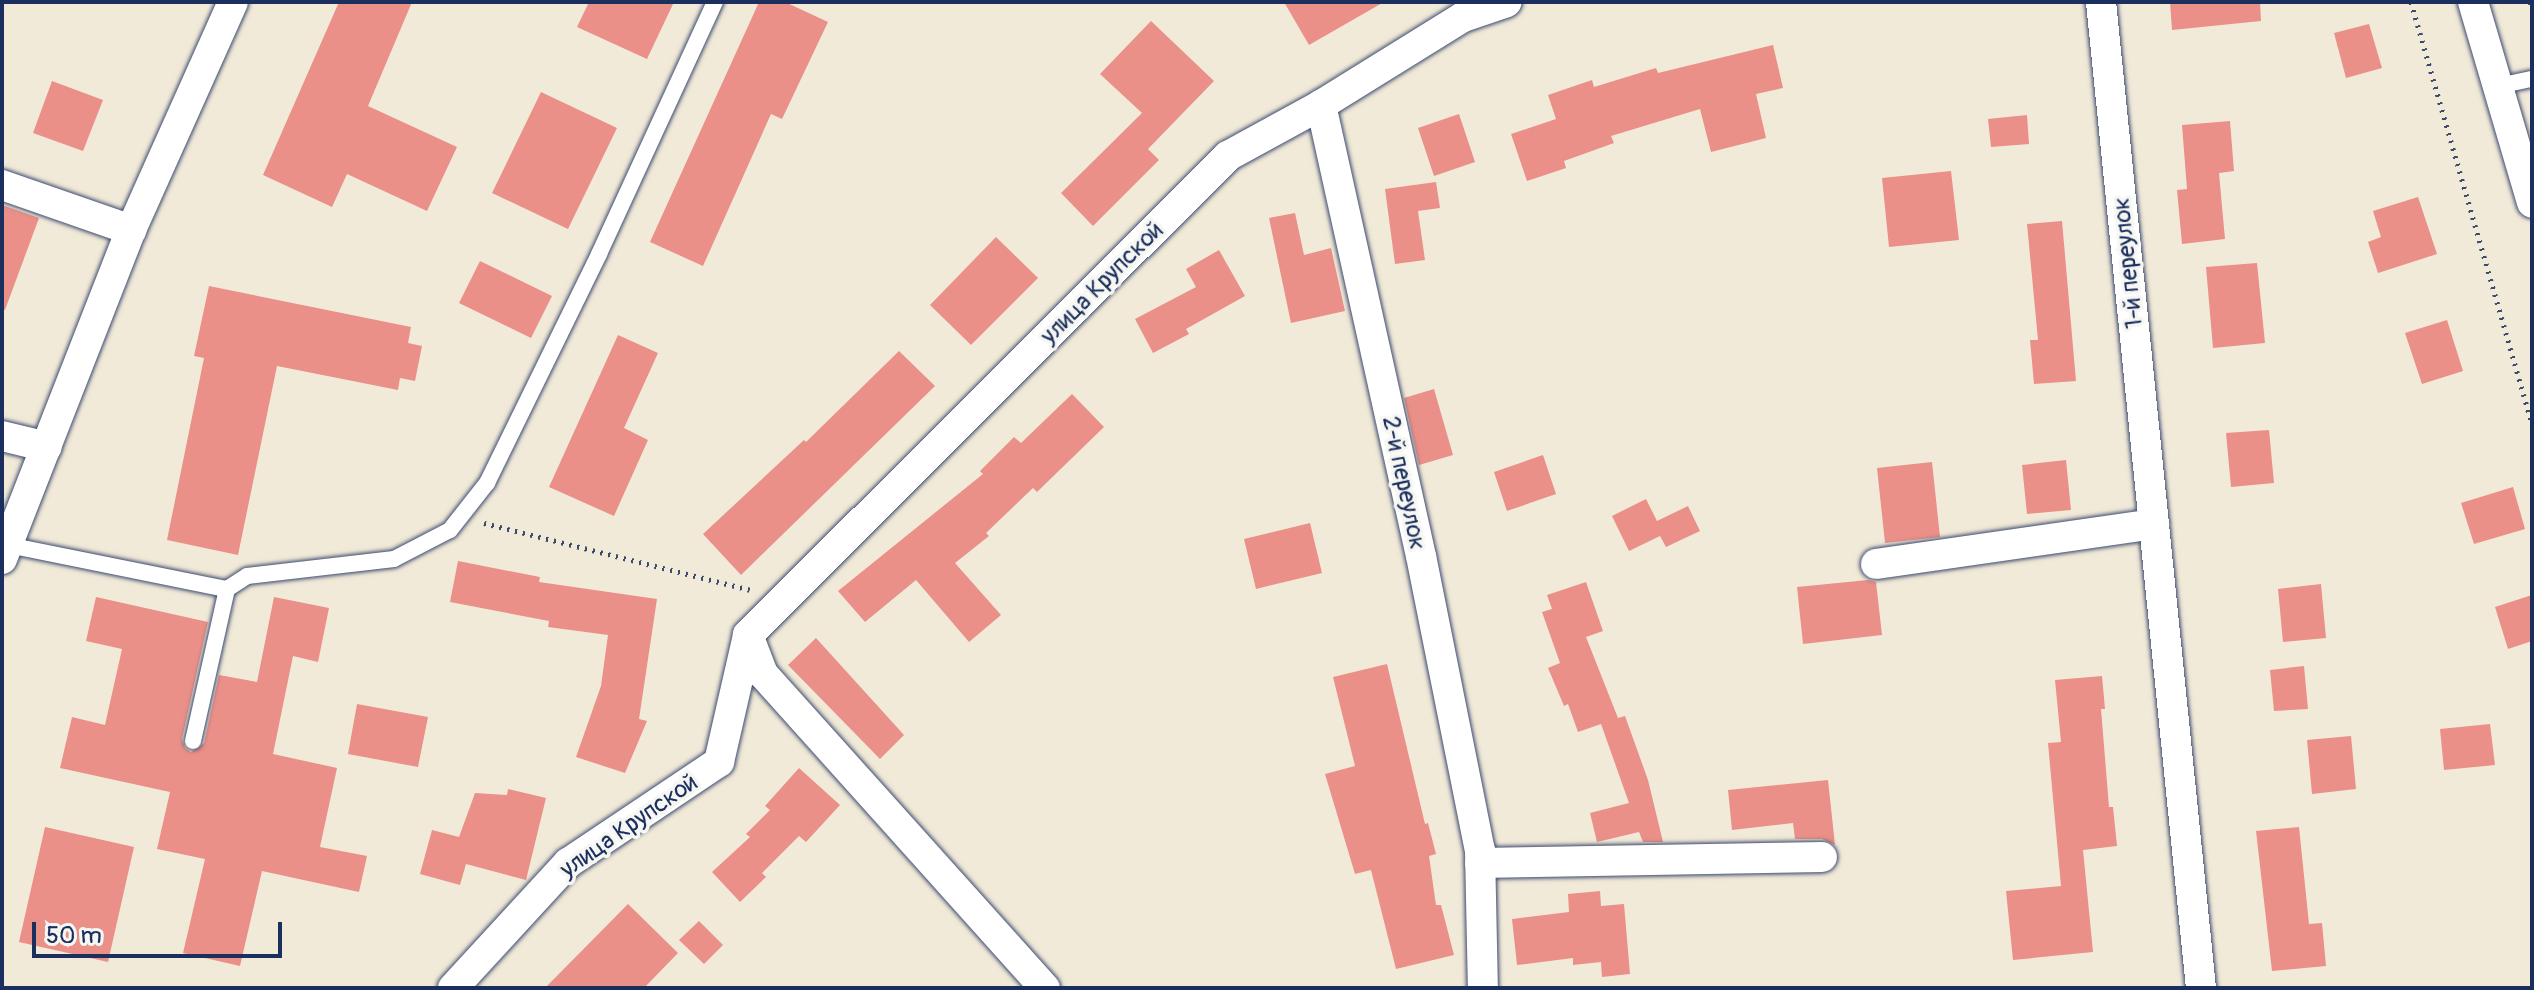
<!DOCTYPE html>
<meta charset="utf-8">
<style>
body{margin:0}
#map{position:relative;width:2534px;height:990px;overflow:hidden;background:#f2ead8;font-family:Pangolin,sans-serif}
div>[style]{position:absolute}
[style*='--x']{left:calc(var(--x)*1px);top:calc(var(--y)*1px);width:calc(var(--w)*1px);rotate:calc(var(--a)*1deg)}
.building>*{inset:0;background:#ea9088}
.path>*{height:5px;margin-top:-2.5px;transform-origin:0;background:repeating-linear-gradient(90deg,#3b4b70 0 2px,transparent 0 8px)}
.roads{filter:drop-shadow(0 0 2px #3b4b70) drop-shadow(0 0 2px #3b4b70)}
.lane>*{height:16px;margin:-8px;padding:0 8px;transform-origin:8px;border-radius:8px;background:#fff}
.street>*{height:30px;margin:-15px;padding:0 15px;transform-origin:15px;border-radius:15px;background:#fff}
span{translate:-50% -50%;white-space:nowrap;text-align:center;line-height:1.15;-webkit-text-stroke:7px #f6f6f2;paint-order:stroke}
.street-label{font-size:24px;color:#1b2f5e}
.frame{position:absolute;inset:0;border:4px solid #1b2f5e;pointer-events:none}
.scale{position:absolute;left:32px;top:922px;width:250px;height:36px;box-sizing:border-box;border:4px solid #1b2f5e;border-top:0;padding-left:10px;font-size:24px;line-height:28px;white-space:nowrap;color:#1b2f5e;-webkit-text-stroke:6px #f6f6f2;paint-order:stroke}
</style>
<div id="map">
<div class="building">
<i style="clip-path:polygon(339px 2px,412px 2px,368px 106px,457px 147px,427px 211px,347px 174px,332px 207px,263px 175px)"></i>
<i style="clip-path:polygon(589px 2px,674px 2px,647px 59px,577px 27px)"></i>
<i style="clip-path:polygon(759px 2px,785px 2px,828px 22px,782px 119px,771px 114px,703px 266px,650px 242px)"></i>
<i style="clip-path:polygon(1284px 2px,1384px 2px,1309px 45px)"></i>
<i style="clip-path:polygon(2170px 2px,2260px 2px,2261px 21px,2172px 30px)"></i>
<i style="clip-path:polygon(1151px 21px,1214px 81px,1148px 149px,1159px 160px,1093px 226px,1061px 193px,1142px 113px,1100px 74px)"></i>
<i style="clip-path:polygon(2369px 24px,2382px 68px,2346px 78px,2334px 33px)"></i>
<i style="clip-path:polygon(1773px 45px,1783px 88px,1756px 94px,1766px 138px,1711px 152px,1700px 109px,1611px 136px,1614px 143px,1564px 161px,1566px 168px,1527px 181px,1511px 134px,1556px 119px,1548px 95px,1592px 80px,1594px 87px,1656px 68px,1658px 73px)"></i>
<i style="clip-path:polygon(52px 81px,103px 100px,83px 151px,33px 133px)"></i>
<i style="clip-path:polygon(541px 92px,617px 128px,568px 229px,492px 193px)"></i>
<i style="clip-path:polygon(1459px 114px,1475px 162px,1434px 176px,1418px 128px)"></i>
<i style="clip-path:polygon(2027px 115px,2029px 144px,1991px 147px,1988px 119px)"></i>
<i style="clip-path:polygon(2230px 121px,2234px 171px,2219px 173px,2225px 239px,2182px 244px,2177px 190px,2187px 189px,2182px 125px)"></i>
<i style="clip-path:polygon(1951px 171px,1959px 240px,1889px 247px,1882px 178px)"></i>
<i style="clip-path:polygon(1436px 182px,1440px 208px,1418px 211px,1425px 260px,1395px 264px,1385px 189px)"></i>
<i style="clip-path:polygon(2418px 197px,2437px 254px,2378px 273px,2368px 242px,2381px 237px,2373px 211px)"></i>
<i style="clip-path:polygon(2px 205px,39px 218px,5px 310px,2px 309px)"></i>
<i style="clip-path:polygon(1295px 213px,1304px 255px,1331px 248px,1345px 311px,1291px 323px,1269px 218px)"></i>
<i style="clip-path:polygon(2062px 221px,2076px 381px,2034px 384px,2030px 340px,2038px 340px,2027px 224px)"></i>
<i style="clip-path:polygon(996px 237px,1038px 278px,971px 345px,930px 305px)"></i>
<i style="clip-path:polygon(1219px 250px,1245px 296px,1186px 329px,1189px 334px,1153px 353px,1135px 319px,1196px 287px,1186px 269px)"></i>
<i style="clip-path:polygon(480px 261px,552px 296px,531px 338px,459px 303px)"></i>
<i style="clip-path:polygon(2257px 263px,2265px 343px,2213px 348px,2206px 267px)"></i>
<i style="clip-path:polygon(209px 286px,411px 327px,408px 343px,422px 346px,415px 381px,400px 378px,398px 390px,277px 366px,238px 555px,167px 540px,204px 358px,194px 356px)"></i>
<i style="clip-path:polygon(2447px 320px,2463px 371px,2422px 384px,2405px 333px)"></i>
<i style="clip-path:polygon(618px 335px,658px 353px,624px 428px,648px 440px,614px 516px,549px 487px)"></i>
<i style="clip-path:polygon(899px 351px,935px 386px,741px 575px,703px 534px,804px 440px,806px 442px)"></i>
<i style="clip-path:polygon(1434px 389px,1453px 455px,1419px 465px,1404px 398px)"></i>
<i style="clip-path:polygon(1072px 394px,1104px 427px,1037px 492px,1033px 488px,986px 533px,989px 536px,955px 563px,1001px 615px,969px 642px,916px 580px,865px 622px,838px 591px,983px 474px,980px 471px,1014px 437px,1021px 443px)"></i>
<i style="clip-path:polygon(2269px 430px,2274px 483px,2231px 487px,2226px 433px)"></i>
<i style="clip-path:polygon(1543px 455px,1556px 494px,1507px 511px,1494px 472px)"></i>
<i style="clip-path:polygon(2066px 460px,2071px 510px,2027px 514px,2022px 465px)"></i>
<i style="clip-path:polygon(1932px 462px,1940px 537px,1885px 543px,1877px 468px)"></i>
<i style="clip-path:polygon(2513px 487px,2525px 529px,2474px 544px,2461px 503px)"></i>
<i style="clip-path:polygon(1646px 499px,1657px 521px,1688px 506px,1700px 531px,1666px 547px,1660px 536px,1629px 551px,1612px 516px)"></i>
<i style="clip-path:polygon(1310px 523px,1322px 573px,1256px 589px,1244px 539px)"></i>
<i style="clip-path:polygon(458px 561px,540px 577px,539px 582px,657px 599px,639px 719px,647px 721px,625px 773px,576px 757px,601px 686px,608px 635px,548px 627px,549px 621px,450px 602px)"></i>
<i style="clip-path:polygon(1868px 580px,1876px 582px,1882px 635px,1803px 644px,1797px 587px)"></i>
<i style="clip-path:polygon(1586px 582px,1603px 631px,1586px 637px,1618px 718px,1625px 716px,1648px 780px,1663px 842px,1643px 842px,1639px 832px,1597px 842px,1590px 813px,1629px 803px,1601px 724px,1578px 732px,1568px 704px,1564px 706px,1548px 668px,1560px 663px,1542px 612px,1552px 609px,1547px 595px)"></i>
<i style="clip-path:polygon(2321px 584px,2326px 638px,2283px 642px,2278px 589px)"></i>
<i style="clip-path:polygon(2532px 595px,2532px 641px,2508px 649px,2495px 607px)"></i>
<i style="clip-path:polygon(96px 597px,208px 622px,182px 739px,185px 748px,191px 752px,204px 743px,219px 675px,257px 682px,274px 597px,329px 608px,318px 662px,293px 656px,273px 754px,337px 768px,320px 847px,367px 856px,359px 892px,262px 871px,240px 966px,183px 953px,205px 859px,157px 849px,170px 792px,60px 768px,72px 717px,105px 725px,122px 649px,86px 641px)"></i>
<i style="clip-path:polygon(816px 638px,904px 735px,880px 759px,788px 665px)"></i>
<i style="clip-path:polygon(1387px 664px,1425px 824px,1428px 823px,1436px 854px,1429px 856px,1436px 905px,1441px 905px,1454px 955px,1396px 969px,1371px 870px,1355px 874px,1325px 774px,1355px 766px,1333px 677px)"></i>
<i style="clip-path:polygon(2304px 666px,2308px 709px,2274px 711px,2270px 670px)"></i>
<i style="clip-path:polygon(2102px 676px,2105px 709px,2101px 709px,2109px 807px,2113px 807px,2117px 846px,2083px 850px,2093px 952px,2013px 960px,2006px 891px,2061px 886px,2048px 743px,2061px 742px,2055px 680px)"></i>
<i style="clip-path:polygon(357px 704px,428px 717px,418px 767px,348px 754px)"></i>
<i style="clip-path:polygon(2490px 724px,2495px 765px,2444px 770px,2440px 729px)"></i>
<i style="clip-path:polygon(2351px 736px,2356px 789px,2312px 794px,2307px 740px)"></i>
<i style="clip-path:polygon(799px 768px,840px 805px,806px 842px,799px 836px,762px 873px,766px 877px,740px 902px,712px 872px,750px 837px,746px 834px,770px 810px,765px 806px)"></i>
<i style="clip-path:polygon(1828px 780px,1835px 845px,1822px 839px,1795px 839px,1793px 823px,1732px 830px,1728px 790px)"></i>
<i style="clip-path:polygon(508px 789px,546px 798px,526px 880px,466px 864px,460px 885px,420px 874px,432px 830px,459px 837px,475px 793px,507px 795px)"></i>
<i style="clip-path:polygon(45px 827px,134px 847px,108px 962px,19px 942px)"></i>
<i style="clip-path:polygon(2299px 827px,2309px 924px,2322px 923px,2326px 966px,2272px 971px,2256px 831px)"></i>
<i style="clip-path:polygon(1600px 891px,1601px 906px,1624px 904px,1630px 974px,1602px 977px,1601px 962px,1573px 965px,1573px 958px,1517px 965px,1512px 919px,1569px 912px,1568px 894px)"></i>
<i style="clip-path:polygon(628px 904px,678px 953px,644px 988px,545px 988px)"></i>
<i style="clip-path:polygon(699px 921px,723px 945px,704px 964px,679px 940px)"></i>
</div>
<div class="path">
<i style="--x:2411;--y:2;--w:439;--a:74"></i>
<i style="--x:2530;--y:2;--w:6;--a:72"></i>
<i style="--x:484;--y:523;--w:274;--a:14.1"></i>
</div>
<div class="roads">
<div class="lane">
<i style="--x:2498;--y:86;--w:35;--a:-12"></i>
<i style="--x:8;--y:545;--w:223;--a:11.4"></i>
<i style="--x:227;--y:589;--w:24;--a:-33"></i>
<i style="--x:247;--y:576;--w:148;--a:-6.6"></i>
<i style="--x:394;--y:559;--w:63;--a:-27.4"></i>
<i style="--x:450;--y:530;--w:60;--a:-51.8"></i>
<i style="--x:487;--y:483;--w:255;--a:-63.9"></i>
<i style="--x:599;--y:254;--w:277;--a:-65.3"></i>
<i style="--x:193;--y:741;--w:156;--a:-77.4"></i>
</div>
<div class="street">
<i style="--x:2101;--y:2;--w:991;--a:84.21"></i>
<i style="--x:2473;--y:2;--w:209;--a:73.6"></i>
<i style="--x:1321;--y:105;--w:462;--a:77.5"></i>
<i style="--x:1421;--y:556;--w:300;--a:78.7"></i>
<i style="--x:1480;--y:850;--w:138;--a:88.8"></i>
<i style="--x:2;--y:185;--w:137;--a:19.2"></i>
<i style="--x:2;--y:436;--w:46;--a:13.7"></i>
<i style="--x:2;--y:559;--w:353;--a:-68.6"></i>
<i style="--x:131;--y:230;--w:250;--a:-65.9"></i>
<i style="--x:1876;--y:564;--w:281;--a:-8.2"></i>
<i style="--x:748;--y:635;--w:42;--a:69"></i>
<i style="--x:763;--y:674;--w:422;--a:48.1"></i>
<i style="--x:1480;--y:863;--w:342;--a:-1"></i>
<i style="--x:453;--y:988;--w:170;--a:-47.4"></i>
<i style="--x:568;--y:863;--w:182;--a:-33.8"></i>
<i style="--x:719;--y:762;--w:130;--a:-77.1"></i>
<i style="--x:748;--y:635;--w:678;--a:-44.94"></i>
<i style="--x:1228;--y:156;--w:106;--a:-28.7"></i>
<i style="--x:1321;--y:105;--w:167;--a:-31.8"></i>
<i style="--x:1463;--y:17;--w:46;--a:-18.8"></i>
</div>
</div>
<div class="street-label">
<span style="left:2128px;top:263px;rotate:-96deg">1-й переулок</span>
<span style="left:1102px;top:283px;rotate:-45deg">улица Крупской</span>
<span style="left:1404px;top:483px;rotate:78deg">2-й переулок</span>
<span style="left:629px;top:826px;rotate:-35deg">улица Крупской</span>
</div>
<div class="frame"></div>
<div class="scale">50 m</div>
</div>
